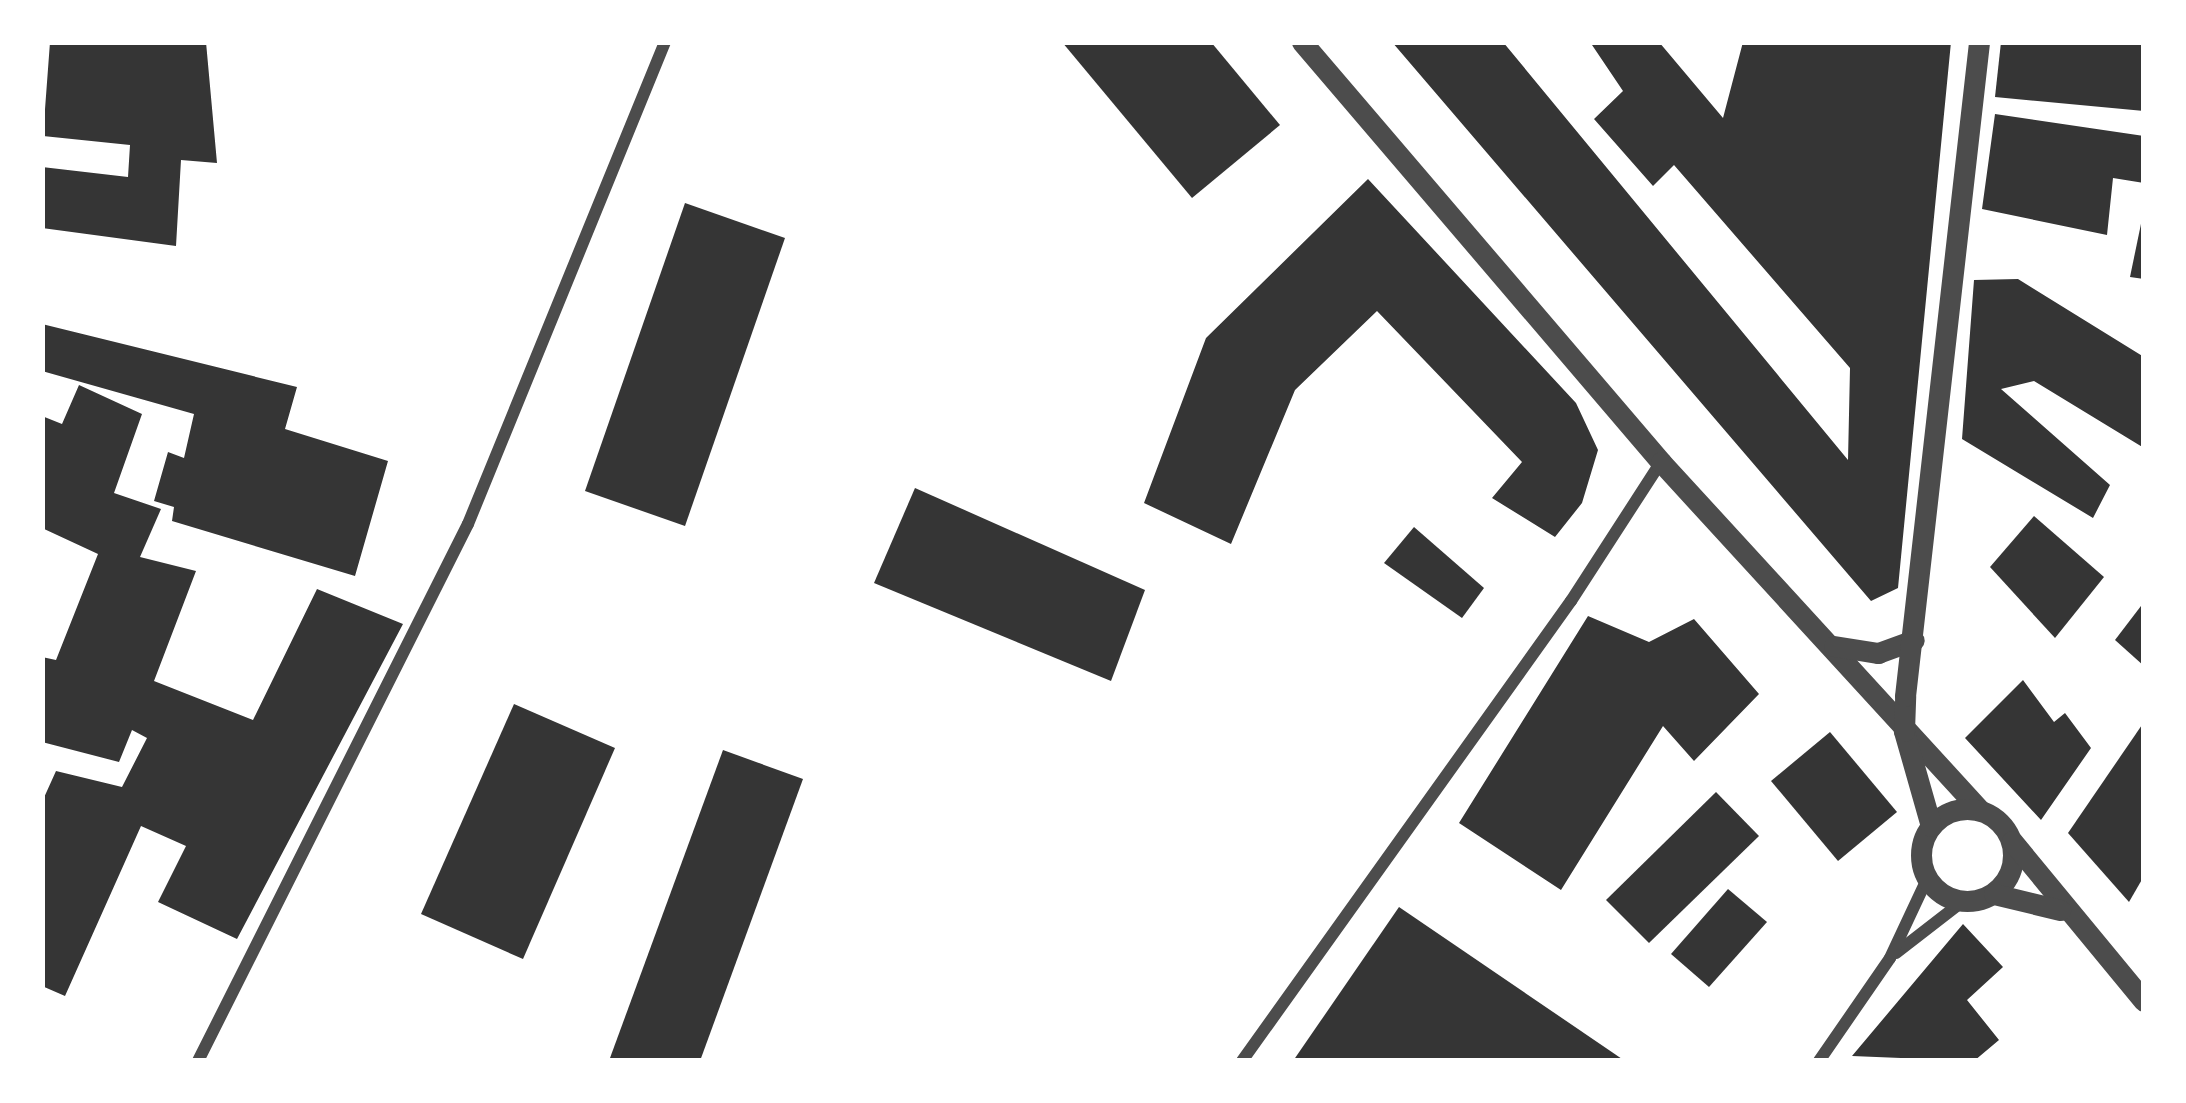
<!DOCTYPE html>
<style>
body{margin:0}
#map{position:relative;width:2186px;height:1103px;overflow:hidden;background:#fff;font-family:"DM Sans",sans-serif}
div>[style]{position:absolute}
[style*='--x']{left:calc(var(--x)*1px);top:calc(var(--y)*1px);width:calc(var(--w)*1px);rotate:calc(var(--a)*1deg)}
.building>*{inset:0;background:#353535}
.minor>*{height:12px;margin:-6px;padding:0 6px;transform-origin:6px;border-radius:6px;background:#4c4c4c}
.tertiary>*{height:21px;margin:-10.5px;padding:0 10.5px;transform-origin:10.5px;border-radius:10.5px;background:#4c4c4c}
.tertiary>.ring{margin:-10.5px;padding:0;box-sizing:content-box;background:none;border:21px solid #4c4c4c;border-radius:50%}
span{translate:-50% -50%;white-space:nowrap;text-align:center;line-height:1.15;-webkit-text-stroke:12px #fff;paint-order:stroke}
.frame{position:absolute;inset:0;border:45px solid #fff;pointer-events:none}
</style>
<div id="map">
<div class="building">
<i style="clip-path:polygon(50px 42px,206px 42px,217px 163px,181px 160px,176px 246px,42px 228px,42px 167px,128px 177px,130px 145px,43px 136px)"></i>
<i style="clip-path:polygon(1062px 42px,1211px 42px,1280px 125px,1192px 198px)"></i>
<i style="clip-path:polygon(1392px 42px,1503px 42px,1848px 460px,1850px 368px,1674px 165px,1653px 186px,1594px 119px,1623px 91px,1590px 42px,1659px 42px,1723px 118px,1743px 42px,1951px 42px,1898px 588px,1871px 601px)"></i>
<i style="clip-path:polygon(2001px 42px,2144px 42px,2144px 111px,1995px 97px)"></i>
<i style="clip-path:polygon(1995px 114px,2144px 136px,2144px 183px,2113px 178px,2107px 235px,1982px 209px)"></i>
<i style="clip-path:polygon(1368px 179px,1576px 403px,1598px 450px,1582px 503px,1555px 537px,1492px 498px,1522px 462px,1377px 311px,1295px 390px,1231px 544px,1144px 503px,1206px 338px)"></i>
<i style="clip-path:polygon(685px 203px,785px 238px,685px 526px,585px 491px)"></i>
<i style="clip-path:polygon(2142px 219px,2144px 219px,2144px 279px,2130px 277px)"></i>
<i style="clip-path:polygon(2018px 279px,2144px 357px,2144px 448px,2034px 381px,2001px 389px,2110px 485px,2093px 518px,1962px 439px,1974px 280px)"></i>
<i style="clip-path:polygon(42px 324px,297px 387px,285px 429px,388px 461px,355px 576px,172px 521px,174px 507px,154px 501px,168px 452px,184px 458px,194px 414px,42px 371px)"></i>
<i style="clip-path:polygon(79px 385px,142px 414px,114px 493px,161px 509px,140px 557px,196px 571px,154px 681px,253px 720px,317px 589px,403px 624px,237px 939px,158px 902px,186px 846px,141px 826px,65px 996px,42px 986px,42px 802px,56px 771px,122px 787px,147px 738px,132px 730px,119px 762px,42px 742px,42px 657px,56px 660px,98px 554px,42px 528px,42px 416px,62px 424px)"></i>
<i style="clip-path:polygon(915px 488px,1145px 590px,1111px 681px,874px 583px)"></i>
<i style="clip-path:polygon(2034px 516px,2104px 577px,2055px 638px,1990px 567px)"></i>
<i style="clip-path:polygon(1414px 527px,1484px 588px,1462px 618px,1384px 563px)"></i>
<i style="clip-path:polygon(2144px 602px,2144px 666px,2115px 640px)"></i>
<i style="clip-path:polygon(1588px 616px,1649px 642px,1694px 619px,1759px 694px,1694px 761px,1663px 726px,1561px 890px,1459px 823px)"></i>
<i style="clip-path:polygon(2023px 680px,2054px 722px,2065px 713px,2091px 748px,2041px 820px,1965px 738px)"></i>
<i style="clip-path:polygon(514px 704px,615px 748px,523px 959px,421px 914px)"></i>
<i style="clip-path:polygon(2144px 722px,2144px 876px,2129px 902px,2068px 833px)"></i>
<i style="clip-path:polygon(1830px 732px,1897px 812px,1838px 861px,1771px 781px)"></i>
<i style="clip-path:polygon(723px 750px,803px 779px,700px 1061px,619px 1061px,610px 1058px)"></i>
<i style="clip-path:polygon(1716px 792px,1759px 836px,1649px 943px,1606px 900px)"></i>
<i style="clip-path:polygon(1728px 889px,1767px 922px,1709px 987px,1671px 954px)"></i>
<i style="clip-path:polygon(1399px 907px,1625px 1061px,1293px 1061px)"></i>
<i style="clip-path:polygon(1963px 924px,2003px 967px,1967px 1000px,1999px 1040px,1974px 1061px,1852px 1056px)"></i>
</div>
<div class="minor">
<i style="--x:1896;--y:953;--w:85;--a:-37.8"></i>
<i style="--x:198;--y:1061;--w:601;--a:-63.31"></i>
<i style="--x:468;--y:524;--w:521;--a:-67.77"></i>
<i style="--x:1242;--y:1061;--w:566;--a:-54.43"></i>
<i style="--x:1571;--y:601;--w:166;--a:-57.1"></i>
<i style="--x:1819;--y:1061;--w:125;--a:-55.4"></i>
<i style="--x:1890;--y:958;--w:87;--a:-64.9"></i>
</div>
<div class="tertiary">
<i style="--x:1302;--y:42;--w:553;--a:49.48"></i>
<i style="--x:1661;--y:462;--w:472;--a:47.5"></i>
<i style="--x:1834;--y:646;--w:45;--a:9"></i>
<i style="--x:1878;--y:653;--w:38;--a:-20"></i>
<i class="ring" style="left:1921px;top:809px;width:71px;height:71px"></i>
<i style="--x:1931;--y:826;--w:99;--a:-105.9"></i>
<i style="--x:1904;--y:731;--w:35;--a:-88"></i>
<i style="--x:1905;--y:696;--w:658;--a:-83.54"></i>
<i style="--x:2012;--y:841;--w:207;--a:50.5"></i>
<i style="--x:1994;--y:894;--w:68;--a:13.6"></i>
</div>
<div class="frame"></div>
</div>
